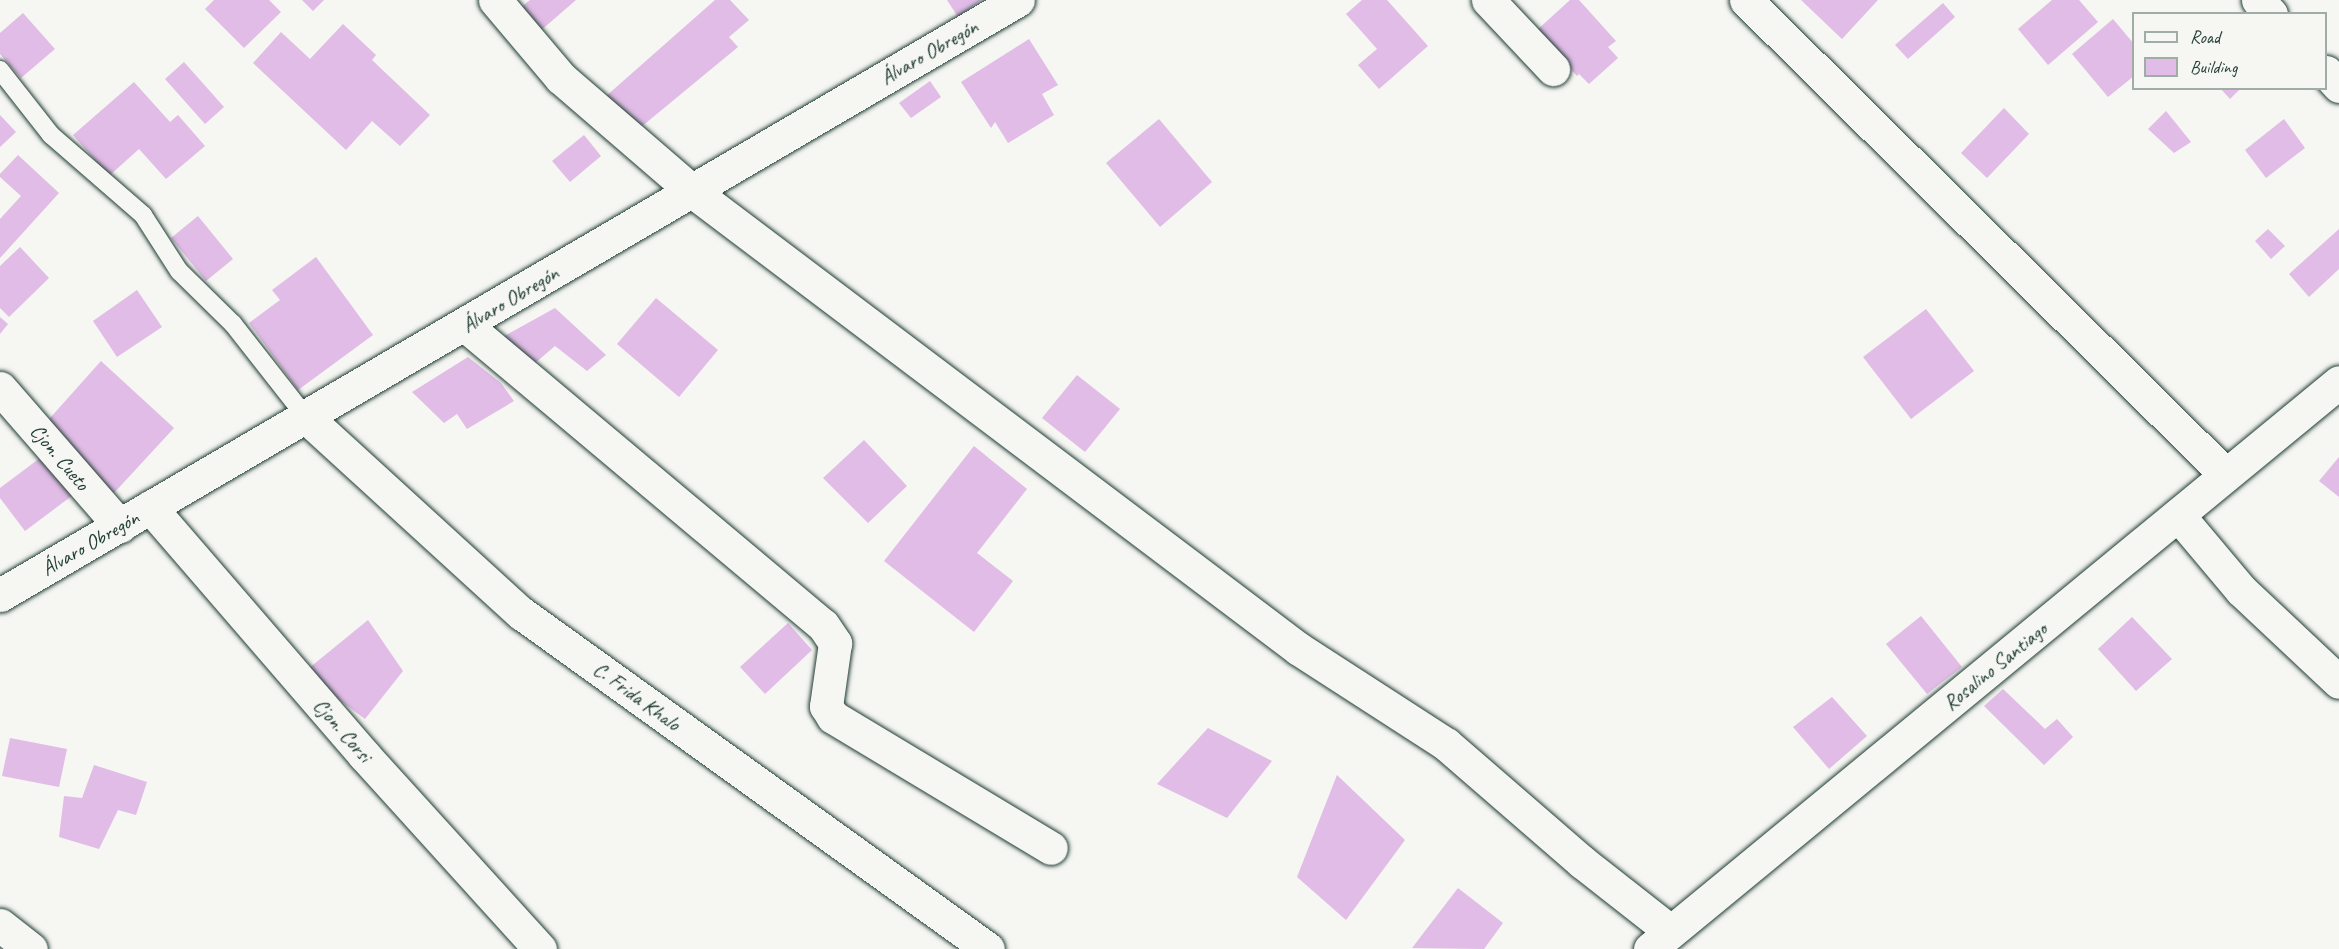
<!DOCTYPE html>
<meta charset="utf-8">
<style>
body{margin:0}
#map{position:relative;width:2339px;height:949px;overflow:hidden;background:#f6f6f2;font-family:Caveat,sans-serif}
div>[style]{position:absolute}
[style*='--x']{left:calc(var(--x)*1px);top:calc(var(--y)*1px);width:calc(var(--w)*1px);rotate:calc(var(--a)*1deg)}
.building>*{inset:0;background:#e1bce6}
.roads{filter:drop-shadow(0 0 2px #1f3d34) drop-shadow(0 0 2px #1f3d34)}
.service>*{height:18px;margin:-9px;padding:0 9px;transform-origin:9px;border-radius:9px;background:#f6f6f2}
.minor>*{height:33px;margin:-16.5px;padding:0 16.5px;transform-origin:16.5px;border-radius:16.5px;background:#f6f6f2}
.tertiary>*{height:33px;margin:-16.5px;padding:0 16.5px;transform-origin:16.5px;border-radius:16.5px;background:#f6f6f2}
span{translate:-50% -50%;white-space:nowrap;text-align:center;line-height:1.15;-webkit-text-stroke:5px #f6f6f2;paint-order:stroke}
.street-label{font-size:21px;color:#1f3d34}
.legend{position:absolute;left:2132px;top:12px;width:195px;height:78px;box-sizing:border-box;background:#f6f6f2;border:2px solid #a0aca6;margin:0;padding:8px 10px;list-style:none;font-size:18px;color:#1f3d34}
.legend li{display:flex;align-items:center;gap:12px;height:30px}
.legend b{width:30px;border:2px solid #a0aca6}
</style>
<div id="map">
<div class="building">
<i style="clip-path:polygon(214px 0,269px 0,281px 12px,244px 48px,205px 9px)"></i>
<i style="clip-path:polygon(302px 0,324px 0,313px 11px)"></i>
<i style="clip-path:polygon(530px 0,576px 0,539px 32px,519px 9px)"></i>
<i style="clip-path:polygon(715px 0,730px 0,749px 20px,729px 37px,738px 47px,635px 132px,605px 97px)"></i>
<i style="clip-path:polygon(947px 0,981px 0,958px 17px)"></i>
<i style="clip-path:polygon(1362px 0,1387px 0,1428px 46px,1379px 89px,1358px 65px,1377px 49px,1346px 14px)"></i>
<i style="clip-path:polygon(1570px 0,1579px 0,1616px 41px,1608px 47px,1618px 58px,1589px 84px,1579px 74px,1577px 76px,1536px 31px)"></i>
<i style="clip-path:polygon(1801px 0,1878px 0,1842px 39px)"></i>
<i style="clip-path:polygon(2052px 0,2079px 0,2098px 22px,2048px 65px,2018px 29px)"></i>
<i style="clip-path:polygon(1943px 3px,1955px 17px,1908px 59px,1895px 45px)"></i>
<i style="clip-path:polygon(23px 13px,55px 49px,21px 78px,0 54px,0 33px)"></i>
<i style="clip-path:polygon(2113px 19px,2134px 44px,2134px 76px,2108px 97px,2072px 54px)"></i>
<i style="clip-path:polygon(343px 24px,376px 55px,372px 60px,430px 115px,400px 146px,372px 121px,346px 150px,253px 63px,281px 32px,310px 59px)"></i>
<i style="clip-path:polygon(1029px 39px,1058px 85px,1042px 94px,1054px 115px,1008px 143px,995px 122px,991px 128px,961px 82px)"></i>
<i style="clip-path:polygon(184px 62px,224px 107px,205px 124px,165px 79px)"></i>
<i style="clip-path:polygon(930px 81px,941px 97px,911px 118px,899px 103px)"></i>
<i style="clip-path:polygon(134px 82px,170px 122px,178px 115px,205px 146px,166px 179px,139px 149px,109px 176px,73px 135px)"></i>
<i style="clip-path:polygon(2220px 88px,2241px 88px,2230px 99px)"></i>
<i style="clip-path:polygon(2004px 108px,2029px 134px,1987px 178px,1961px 153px)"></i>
<i style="clip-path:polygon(2166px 111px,2191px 142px,2174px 153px,2148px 129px)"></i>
<i style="clip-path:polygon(0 115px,16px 132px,0 147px)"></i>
<i style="clip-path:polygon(1159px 119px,1212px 182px,1160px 227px,1106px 163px)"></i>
<i style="clip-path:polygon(2284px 119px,2305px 148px,2266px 178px,2245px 150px)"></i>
<i style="clip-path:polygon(584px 135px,601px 156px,570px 182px,552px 161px)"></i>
<i style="clip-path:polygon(18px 155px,59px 193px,0 258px,0 219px,21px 196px,0 177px,0 174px)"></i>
<i style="clip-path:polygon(198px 216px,233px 259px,206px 281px,171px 238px)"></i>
<i style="clip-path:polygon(2268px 229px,2285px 246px,2271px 259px,2255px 241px)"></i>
<i style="clip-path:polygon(2339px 229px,2339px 269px,2309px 297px,2289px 274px)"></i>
<i style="clip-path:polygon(20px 247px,49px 278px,9px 317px,0 308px,0 266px)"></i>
<i style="clip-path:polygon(316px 257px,373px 335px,298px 390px,249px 323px,280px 300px,272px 290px)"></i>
<i style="clip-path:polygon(137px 290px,162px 327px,117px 357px,93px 321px)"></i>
<i style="clip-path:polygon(656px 298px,718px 350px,679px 397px,617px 344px)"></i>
<i style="clip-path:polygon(555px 308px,606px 355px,587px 371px,555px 346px,528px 369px,499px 339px)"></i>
<i style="clip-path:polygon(1926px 309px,1974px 371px,1911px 419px,1863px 357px)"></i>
<i style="clip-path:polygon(0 317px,8px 324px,0 334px)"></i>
<i style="clip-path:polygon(468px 357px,501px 383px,514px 401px,467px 429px,457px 414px,444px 423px,412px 392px)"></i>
<i style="clip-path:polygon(101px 361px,174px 428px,114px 493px,42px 427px)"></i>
<i style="clip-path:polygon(1077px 375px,1120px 409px,1085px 452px,1042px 418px)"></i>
<i style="clip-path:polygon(864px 440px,907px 486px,868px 523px,823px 478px)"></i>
<i style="clip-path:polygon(974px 446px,1027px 489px,977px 553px,1013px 581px,974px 632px,884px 561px)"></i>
<i style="clip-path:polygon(44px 455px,73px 495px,25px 531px,0 498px,0 488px)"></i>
<i style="clip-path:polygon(2339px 457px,2339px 497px,2319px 481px)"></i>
<i style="clip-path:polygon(1921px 616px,1962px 667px,1927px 694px,1886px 644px)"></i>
<i style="clip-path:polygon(2132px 617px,2172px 659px,2136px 691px,2098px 649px)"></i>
<i style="clip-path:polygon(368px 620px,403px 671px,365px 719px,303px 673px)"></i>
<i style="clip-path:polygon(788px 623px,812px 650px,765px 694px,740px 667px)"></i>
<i style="clip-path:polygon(2003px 689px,2045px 729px,2057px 719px,2073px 737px,2044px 765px,1984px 706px)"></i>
<i style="clip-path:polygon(1832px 697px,1867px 736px,1829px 769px,1793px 727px)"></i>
<i style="clip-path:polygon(1208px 728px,1272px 761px,1227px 818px,1157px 784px)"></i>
<i style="clip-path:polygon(10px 738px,67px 749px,59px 787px,2px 776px)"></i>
<i style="clip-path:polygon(94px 765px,147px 782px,136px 815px,118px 810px,99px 849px,59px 837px,64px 796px,82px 798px)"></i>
<i style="clip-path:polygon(1337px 775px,1405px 840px,1346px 920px,1297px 877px)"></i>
<i style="clip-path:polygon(1458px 888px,1503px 923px,1484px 949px,1412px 948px)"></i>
</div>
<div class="roads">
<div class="service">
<i style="--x:0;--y:70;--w:83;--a:51.9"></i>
<i style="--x:51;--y:135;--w:122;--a:41"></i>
<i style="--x:143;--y:215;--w:67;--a:57.3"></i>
<i style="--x:179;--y:271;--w:76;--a:44.5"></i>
<i style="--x:233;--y:324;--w:118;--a:51.9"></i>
</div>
<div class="minor">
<i style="--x:495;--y:0;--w:102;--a:49.8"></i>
<i style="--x:561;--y:78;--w:173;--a:40.8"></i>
<i style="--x:692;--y:191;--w:760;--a:37.04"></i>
<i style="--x:1299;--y:649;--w:175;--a:32.9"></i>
<i style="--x:1446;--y:744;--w:180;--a:40.9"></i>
<i style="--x:1582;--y:862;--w:112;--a:38.1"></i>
<i style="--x:1488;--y:0;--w:95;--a:46.7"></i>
<i style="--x:1746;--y:0;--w:675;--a:44.7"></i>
<i style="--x:2258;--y:0;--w:19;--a:47"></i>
<i style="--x:2326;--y:72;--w:19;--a:47"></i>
<i style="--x:465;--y:325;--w:467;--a:40"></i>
<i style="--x:823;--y:625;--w:22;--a:56"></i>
<i style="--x:835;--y:643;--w:64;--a:98.1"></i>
<i style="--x:826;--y:706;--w:13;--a:58"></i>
<i style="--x:833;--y:717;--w:254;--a:31"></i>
<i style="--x:0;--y:388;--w:183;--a:49"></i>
<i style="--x:306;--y:417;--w:291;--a:42.4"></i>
<i style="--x:521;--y:613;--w:575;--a:35.73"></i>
<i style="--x:150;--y:507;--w:328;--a:49.2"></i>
<i style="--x:364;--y:755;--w:262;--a:47.8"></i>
<i style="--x:2178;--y:515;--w:98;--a:50"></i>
<i style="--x:2241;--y:590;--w:134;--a:43.2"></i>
<i style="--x:0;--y:925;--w:39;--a:38"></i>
<i style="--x:1650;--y:949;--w:892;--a:-39.45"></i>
</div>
<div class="tertiary">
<i style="--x:0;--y:595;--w:1179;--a:-30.31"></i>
</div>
</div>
<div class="street-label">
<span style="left:929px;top:52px;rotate:-30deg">Álvaro Obregón</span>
<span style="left:510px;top:299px;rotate:-31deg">Álvaro Obregón</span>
<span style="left:60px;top:457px;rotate:50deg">Cjon. Cueto</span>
<span style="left:90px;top:543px;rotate:-30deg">Álvaro Obregón</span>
<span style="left:1995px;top:666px;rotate:-39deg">Rosalino Santiago</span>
<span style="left:637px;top:696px;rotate:36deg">C. Frida Khalo</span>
<span style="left:343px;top:730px;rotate:49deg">Cjon. Corsi</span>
</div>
<ul class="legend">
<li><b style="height:8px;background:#f6f6f2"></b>Road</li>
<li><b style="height:16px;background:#e1bce6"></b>Building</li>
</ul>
</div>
